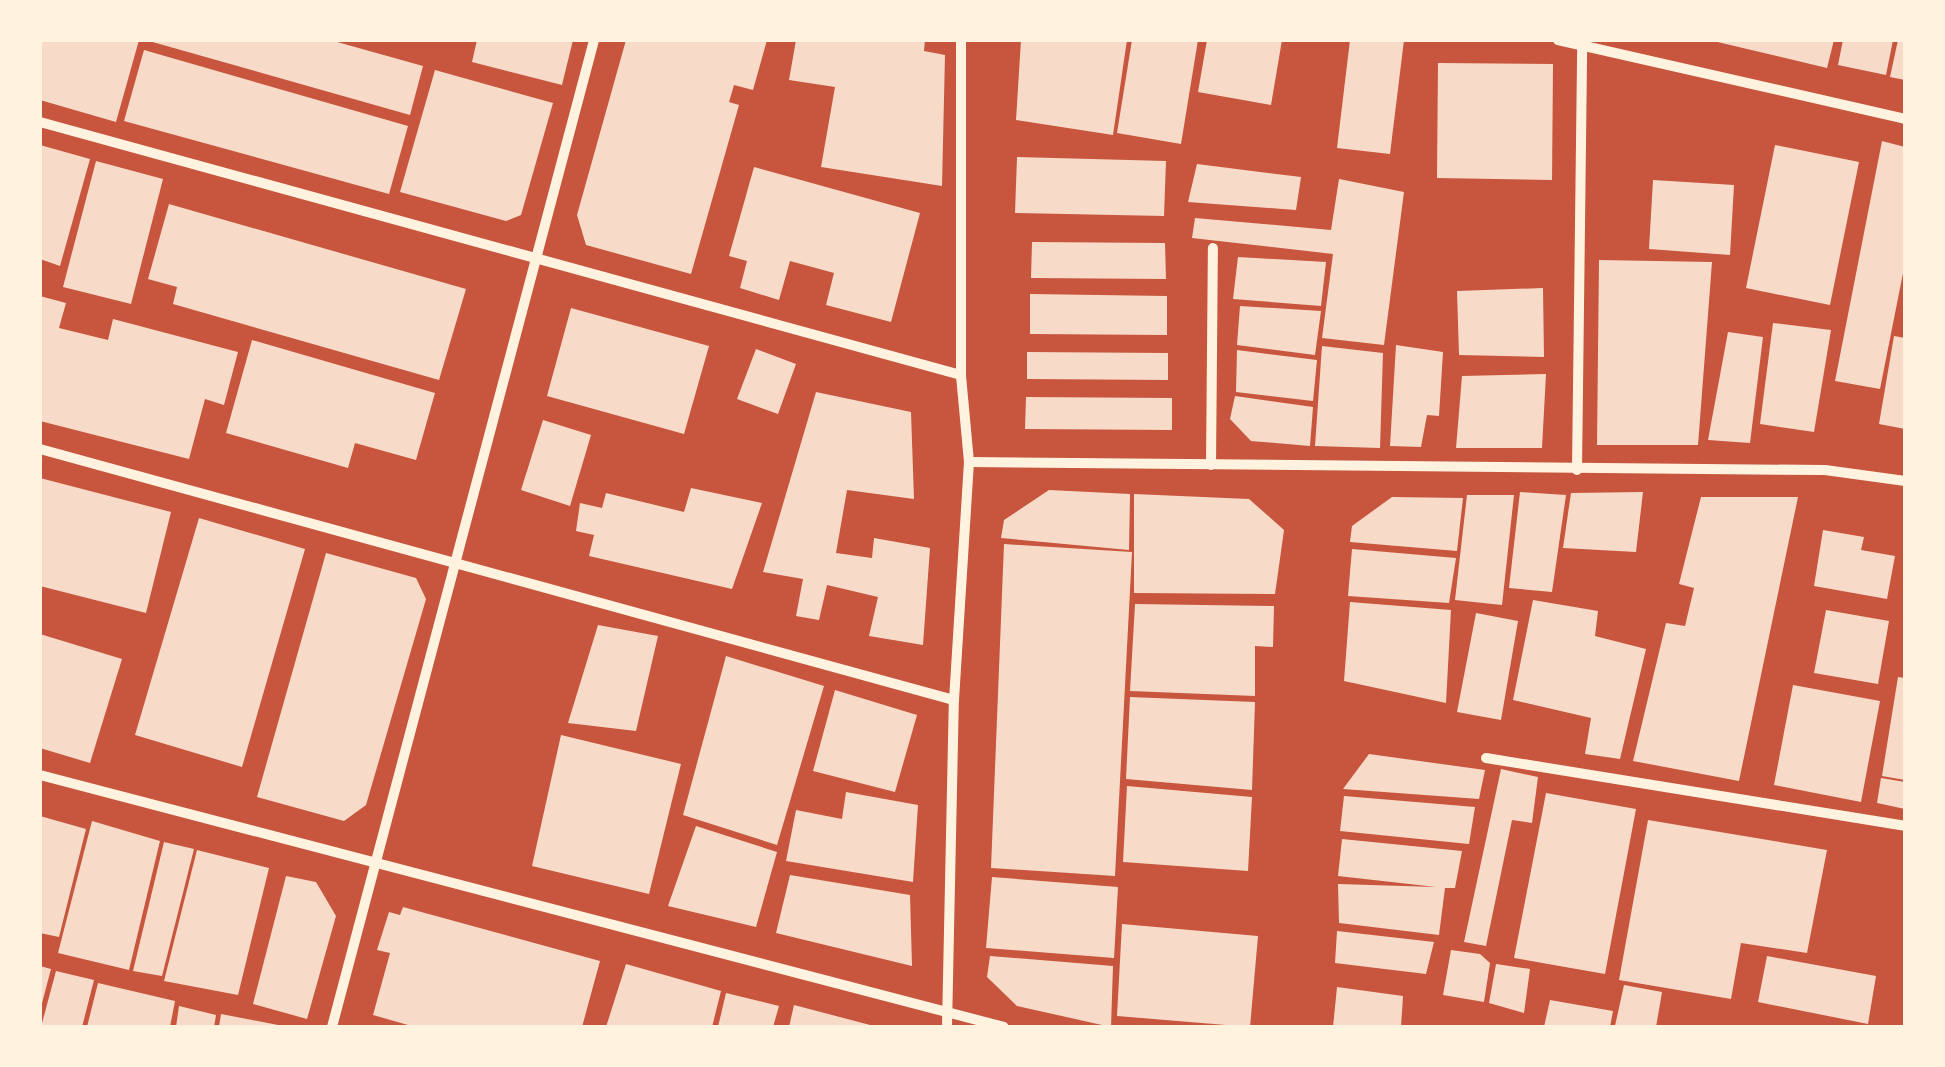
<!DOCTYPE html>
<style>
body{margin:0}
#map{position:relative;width:1945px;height:1067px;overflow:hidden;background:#c8553d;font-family:Rubik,sans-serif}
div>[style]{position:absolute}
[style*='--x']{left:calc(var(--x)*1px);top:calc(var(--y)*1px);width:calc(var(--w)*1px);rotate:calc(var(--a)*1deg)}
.building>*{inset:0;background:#f7dbc8}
.minor>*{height:10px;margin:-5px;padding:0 5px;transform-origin:5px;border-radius:5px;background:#fff3e0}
span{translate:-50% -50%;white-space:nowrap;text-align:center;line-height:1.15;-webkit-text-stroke:10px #fff3e0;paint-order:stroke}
.frame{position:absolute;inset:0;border:42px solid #fff3e0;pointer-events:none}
</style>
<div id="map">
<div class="building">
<i style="clip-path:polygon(40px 40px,139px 40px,116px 122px,40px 100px)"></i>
<i style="clip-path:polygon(330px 40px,423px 66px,410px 115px,149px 41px)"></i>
<i style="clip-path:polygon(477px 40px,573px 40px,562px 85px,472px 62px)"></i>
<i style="clip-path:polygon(626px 40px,767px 40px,753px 90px,734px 85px,729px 102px,739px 105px,691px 274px,586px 245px,577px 215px)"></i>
<i style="clip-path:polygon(796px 40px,925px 40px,924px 51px,945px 55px,942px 186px,821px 167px,835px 87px,789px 80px)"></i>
<i style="clip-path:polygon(1021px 40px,1127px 40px,1113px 135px,1016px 120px)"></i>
<i style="clip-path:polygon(1132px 40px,1198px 40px,1181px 144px,1117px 133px)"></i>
<i style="clip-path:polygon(1207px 40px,1282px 40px,1271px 105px,1198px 92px)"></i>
<i style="clip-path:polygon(1350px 40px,1404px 40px,1390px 154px,1337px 148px)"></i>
<i style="clip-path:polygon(1709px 40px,1834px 40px,1827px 68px)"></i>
<i style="clip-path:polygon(1843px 40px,1893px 40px,1886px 75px,1838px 65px)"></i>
<i style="clip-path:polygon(1898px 40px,1905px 40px,1905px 80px,1890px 77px)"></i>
<i style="clip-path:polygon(144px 50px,408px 126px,389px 194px,124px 121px)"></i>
<i style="clip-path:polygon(1438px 63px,1553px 64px,1552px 180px,1437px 178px)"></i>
<i style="clip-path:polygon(435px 70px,553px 103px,521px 215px,506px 221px,400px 192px)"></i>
<i style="clip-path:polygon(1882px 141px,1905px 147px,1905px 263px,1880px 389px,1835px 381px)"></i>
<i style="clip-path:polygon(40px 145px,90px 159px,60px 266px,40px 259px)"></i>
<i style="clip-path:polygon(1775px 145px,1859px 162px,1830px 305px,1746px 288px)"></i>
<i style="clip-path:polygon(1017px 157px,1166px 161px,1164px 216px,1015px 213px)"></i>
<i style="clip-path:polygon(96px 161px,163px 179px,131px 304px,63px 287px)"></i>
<i style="clip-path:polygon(1197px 164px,1301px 177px,1296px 210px,1188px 202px)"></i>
<i style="clip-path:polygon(754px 167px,920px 213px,891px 322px,826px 305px,834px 273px,790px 261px,779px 300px,740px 288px,747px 261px,729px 256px)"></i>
<i style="clip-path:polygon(1339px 179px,1404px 192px,1384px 345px,1322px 338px,1333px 254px,1192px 238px,1195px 218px,1331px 230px)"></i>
<i style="clip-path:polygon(1653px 180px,1734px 185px,1730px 255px,1649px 249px)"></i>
<i style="clip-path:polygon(169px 204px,466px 289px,439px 380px,173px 304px,177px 287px,148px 279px)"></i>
<i style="clip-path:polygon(1032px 242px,1165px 243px,1166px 279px,1031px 278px)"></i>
<i style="clip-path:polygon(1238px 257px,1326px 262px,1321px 306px,1233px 299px)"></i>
<i style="clip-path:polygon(1599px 260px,1712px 262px,1698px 445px,1597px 445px)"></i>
<i style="clip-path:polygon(1543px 288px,1544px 357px,1459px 355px,1457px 291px)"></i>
<i style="clip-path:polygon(1030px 294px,1167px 296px,1167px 335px,1030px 334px)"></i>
<i style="clip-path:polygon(40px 296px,66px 303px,59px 328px,108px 340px,113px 319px,238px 352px,224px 405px,205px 399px,189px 459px,40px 421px)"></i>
<i style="clip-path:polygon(1240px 306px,1321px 311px,1315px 355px,1237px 345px)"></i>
<i style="clip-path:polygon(571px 308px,709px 346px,684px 434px,547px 396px)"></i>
<i style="clip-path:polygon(1773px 323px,1831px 330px,1814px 432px,1760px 424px)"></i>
<i style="clip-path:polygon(1728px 332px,1763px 337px,1750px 443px,1708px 440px)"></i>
<i style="clip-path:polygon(1894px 336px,1905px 338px,1905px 429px,1879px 424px)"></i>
<i style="clip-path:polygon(252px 340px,435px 393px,416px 460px,355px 443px,348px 468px,226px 433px)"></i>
<i style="clip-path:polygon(1396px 345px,1443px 352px,1439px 416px,1427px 415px,1421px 447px,1390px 446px)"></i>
<i style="clip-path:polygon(1322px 346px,1383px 353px,1380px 448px,1315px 446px)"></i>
<i style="clip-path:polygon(756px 349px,796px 364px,778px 414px,737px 399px)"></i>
<i style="clip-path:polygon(1237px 350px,1317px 360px,1313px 401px,1236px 392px)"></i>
<i style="clip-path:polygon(1027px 352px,1168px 353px,1168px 380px,1027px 379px)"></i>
<i style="clip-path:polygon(1546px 374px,1542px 448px,1456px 448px,1462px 376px)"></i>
<i style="clip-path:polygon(816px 392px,911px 412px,914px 499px,847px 490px,836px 553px,872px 558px,874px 538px,930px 548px,923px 645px,869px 636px,878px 597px,827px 585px,819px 620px,796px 616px,803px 579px,763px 572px)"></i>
<i style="clip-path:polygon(1235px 396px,1313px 407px,1310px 446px,1251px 441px,1230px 419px)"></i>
<i style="clip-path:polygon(1026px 397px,1172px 398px,1172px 430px,1025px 429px)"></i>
<i style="clip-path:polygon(543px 420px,591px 435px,570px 506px,521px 490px)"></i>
<i style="clip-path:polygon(40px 478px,171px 512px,146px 613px,40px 586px)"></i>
<i style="clip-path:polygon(691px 488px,762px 503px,732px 589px,589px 556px,594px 535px,576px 531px,580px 503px,602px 508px,606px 493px,684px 512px)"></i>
<i style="clip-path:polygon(1049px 490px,1130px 494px,1129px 550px,1001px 538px,1004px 520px)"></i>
<i style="clip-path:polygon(1520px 492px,1566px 495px,1552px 592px,1509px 588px)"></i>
<i style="clip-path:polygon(1643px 492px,1636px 552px,1563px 548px,1571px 493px)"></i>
<i style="clip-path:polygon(1134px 494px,1249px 499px,1284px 530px,1275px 594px,1134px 593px)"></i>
<i style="clip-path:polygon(1467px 495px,1514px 495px,1502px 605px,1455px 600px)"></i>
<i style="clip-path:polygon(1392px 497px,1463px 498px,1457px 551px,1350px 542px,1352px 526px)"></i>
<i style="clip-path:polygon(1701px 497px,1798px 497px,1739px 781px,1633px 761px,1666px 623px,1685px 626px,1694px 588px,1679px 584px)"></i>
<i style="clip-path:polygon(199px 518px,305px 549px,242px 767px,135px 735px)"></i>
<i style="clip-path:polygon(1823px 530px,1864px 537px,1861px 550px,1895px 556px,1887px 599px,1814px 586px)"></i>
<i style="clip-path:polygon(1004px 544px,1132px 552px,1115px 876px,991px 868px)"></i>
<i style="clip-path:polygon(1352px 549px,1456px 558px,1449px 603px,1348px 596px)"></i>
<i style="clip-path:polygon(326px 553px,416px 578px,426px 599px,366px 805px,344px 821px,257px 797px)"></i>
<i style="clip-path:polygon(1533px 600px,1598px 611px,1595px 636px,1646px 649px,1620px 759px,1585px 754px,1591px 718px,1513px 700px)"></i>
<i style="clip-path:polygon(1350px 602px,1451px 610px,1446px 703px,1344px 681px)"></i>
<i style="clip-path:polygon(1135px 604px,1274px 606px,1273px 647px,1255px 646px,1255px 696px,1130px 691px)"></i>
<i style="clip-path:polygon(1826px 610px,1889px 621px,1878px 684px,1814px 673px)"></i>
<i style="clip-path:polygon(1476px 613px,1518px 621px,1501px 720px,1457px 712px)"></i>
<i style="clip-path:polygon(598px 625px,658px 636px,636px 731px,568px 723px)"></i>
<i style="clip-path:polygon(40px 634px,122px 659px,90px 763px,40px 748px)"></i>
<i style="clip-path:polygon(726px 656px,824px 686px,777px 845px,683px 815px)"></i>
<i style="clip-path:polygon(1898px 677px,1905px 678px,1905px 780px,1882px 776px)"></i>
<i style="clip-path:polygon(1793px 685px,1880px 701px,1861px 802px,1774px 785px)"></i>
<i style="clip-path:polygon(835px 690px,917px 715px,895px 792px,813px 771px)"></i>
<i style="clip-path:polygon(1130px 697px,1255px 702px,1252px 790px,1126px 779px)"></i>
<i style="clip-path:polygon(561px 735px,681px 764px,649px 894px,532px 866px)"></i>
<i style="clip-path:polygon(1369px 754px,1485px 770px,1479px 799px,1343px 789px)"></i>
<i style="clip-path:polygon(1501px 769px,1538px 777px,1532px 823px,1512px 820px,1486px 946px,1464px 942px)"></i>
<i style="clip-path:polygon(1881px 778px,1905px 782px,1905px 809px,1877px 803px)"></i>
<i style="clip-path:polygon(1127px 786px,1252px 797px,1248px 871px,1123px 862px)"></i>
<i style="clip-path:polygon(846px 792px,918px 805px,913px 882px,786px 861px,796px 810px,842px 819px)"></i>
<i style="clip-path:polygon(1546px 793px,1636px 809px,1605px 974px,1514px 958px)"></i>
<i style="clip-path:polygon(1344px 796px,1475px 807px,1469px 844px,1340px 831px)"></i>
<i style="clip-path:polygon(40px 816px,86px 829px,59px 937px,40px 933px)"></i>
<i style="clip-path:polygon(1648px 820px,1827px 850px,1807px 953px,1741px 943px,1731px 999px,1619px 980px)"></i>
<i style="clip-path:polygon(92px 821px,160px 841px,129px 970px,58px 953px)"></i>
<i style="clip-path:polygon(696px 826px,777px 852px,756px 927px,668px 906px)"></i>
<i style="clip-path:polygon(1342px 839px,1462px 851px,1455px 888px,1445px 888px,1439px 935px,1339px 923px,1338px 884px,1436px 887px,1338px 876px)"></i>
<i style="clip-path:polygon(164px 842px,194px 849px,162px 976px,133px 971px)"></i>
<i style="clip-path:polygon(197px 850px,269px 868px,238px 995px,164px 981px)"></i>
<i style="clip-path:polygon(790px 875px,910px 895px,912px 966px,776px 933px)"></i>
<i style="clip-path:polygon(286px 876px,316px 882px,336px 916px,307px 1019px,253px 1004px)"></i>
<i style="clip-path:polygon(992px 877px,1118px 887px,1114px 958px,986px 948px)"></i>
<i style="clip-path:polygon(403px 907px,600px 961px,582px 1027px,415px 1027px,373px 1015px,390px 953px,377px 950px,389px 912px,400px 915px)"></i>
<i style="clip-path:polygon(1122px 924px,1258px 936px,1250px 1027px,1117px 1016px)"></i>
<i style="clip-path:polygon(1337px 931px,1434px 942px,1426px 974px,1335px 963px)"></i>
<i style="clip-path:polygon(1451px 950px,1480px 954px,1490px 963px,1484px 1002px,1443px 995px)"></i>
<i style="clip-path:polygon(990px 956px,1113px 966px,1111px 1027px,1017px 1006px,987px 977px)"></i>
<i style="clip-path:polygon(1767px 956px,1876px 976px,1868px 1024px,1758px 1002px)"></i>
<i style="clip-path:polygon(626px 964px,721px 991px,712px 1027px,606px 1027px)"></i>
<i style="clip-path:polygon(1496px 964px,1530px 969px,1524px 1013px,1489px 1003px)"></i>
<i style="clip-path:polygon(40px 966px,51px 969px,41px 1007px,40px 1006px)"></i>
<i style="clip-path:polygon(56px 971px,94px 980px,82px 1027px,41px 1027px)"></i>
<i style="clip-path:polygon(98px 983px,175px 1001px,170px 1027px,87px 1027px)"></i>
<i style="clip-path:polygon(1624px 985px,1662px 992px,1656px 1027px,1615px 1026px)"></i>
<i style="clip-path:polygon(1337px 987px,1403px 996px,1401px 1027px,1333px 1027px)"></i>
<i style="clip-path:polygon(726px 993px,779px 1006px,773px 1027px,718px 1027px)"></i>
<i style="clip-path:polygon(1550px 1000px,1613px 1011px,1610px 1027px,1544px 1027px)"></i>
<i style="clip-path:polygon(794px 1005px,874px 1026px,874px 1027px,789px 1027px)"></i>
<i style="clip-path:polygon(179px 1006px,216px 1015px,214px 1027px,176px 1027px)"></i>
<i style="clip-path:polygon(221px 1014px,278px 1025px,278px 1027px,219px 1027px)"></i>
</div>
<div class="minor">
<i style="--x:1558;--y:40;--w:356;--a:12.8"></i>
<i style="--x:40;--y:122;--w:955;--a:15.36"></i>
<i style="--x:40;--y:449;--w:948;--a:15.36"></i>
<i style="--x:969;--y:462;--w:856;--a:0.54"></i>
<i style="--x:1825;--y:470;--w:81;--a:7.8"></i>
<i style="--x:1211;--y:465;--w:217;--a:-89.5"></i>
<i style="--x:1577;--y:470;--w:424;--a:-89.3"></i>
<i style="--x:1486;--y:758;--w:424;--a:9.2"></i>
<i style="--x:40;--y:775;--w:996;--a:14.65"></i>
<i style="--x:332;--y:1027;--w:1021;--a:-75.13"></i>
<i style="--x:947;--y:1027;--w:327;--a:-88.8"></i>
<i style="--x:954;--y:700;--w:238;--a:-86.4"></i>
<i style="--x:969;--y:462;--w:87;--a:-95.3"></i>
<i style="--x:961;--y:375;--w:335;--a:-90"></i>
</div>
<div class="frame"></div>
</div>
